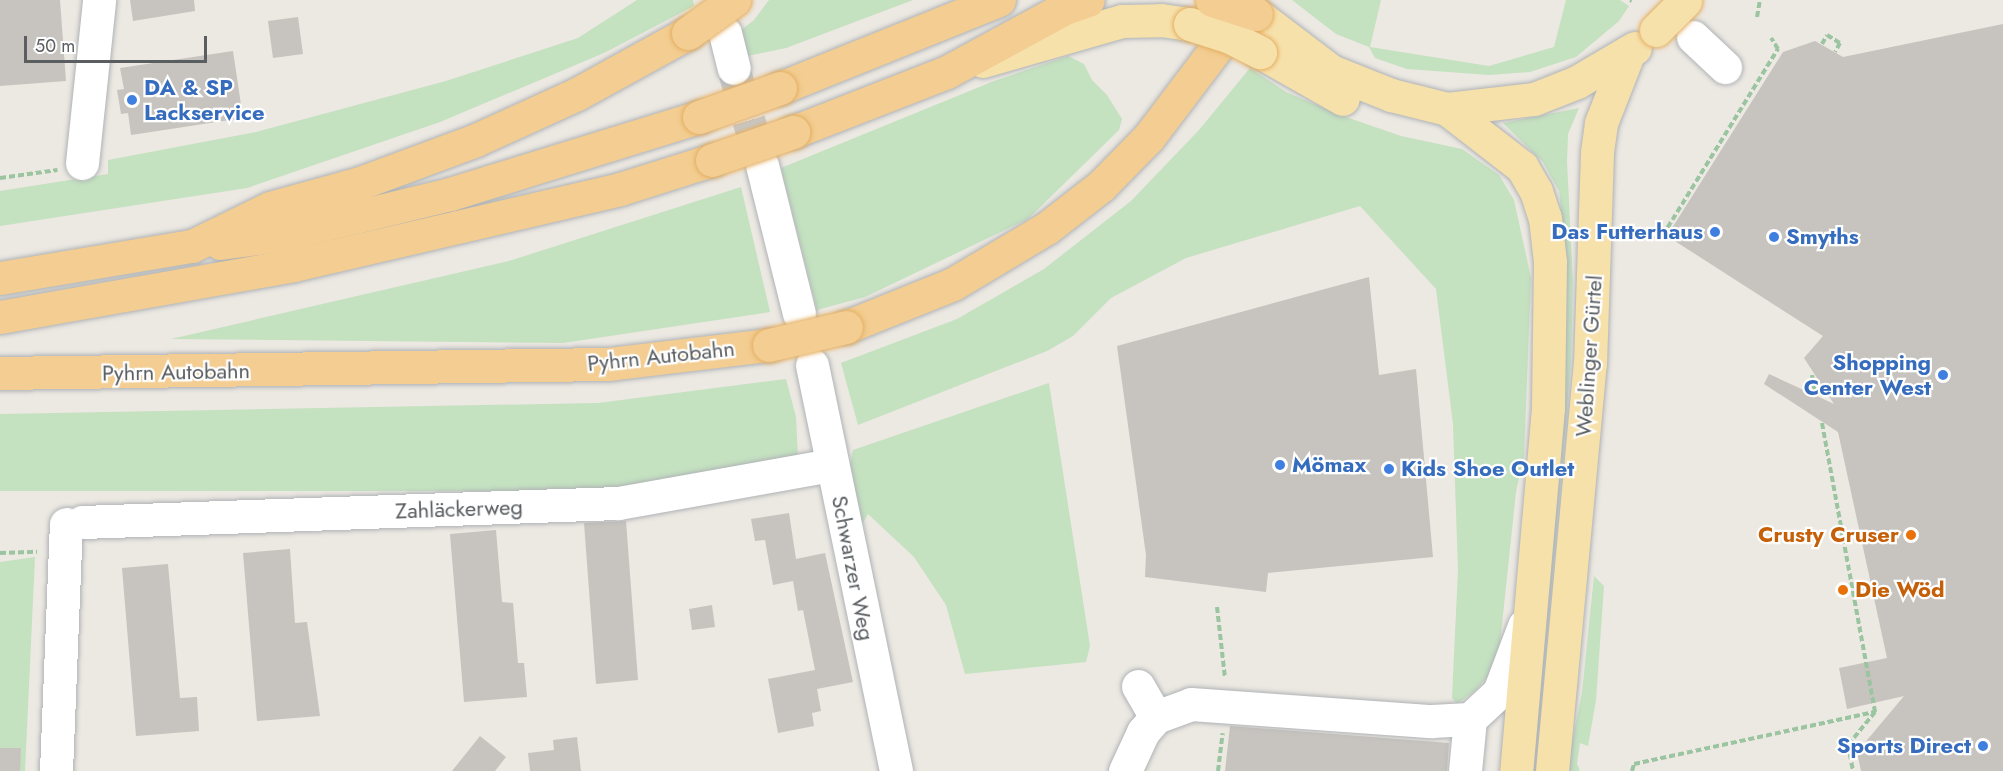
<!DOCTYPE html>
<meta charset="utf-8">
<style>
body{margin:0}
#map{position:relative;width:2003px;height:771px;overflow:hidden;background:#ece8e2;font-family:Jost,sans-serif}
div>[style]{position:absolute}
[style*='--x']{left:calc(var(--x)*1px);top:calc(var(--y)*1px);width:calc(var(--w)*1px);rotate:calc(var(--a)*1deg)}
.green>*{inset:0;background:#c4e1c0}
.building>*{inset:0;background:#c7c3be}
.minor-tunnel>*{height:33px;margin-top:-16.5px;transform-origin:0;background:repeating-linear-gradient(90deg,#c8c6c2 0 33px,transparent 0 49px)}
.path>*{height:4px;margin-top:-2px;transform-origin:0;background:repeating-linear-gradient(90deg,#9bc4a1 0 6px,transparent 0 9px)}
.roads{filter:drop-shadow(0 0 2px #afb3b6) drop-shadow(0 0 2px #afb3b6)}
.minor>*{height:33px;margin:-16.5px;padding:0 16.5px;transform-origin:16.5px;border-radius:16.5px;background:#fff}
.major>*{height:33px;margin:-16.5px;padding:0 16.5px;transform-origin:16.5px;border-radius:16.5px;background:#f7e1ab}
.highway>*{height:33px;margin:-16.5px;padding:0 16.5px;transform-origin:16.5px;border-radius:16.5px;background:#f3cd91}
.bridges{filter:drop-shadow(0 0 2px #e4af62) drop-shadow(0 0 2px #e4af62)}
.major-bridge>*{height:33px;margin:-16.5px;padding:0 16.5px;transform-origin:16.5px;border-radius:16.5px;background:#f7e1ab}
.highway-bridge>*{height:33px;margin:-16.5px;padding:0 16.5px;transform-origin:16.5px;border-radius:16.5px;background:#f3cd91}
.dots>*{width:16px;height:16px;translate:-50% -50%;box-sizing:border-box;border:3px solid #fff;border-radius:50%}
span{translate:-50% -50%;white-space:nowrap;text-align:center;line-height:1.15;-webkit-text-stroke:4.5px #fff;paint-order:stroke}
.shop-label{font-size:22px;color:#366cbe;font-weight:700}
.left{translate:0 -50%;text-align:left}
.right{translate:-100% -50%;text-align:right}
.street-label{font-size:22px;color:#5a5e61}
.food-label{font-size:22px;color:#c56008;font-weight:700}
.scale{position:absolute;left:24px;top:36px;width:183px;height:27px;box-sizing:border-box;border:3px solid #5a5e61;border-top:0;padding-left:8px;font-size:18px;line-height:21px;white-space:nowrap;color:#5a5e61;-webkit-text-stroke:4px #fff;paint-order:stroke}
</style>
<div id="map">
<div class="green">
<i style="clip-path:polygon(637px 0,693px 0,694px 6px,604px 53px,440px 122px,247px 188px,0 226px,0 191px,108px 174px,108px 160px,256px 132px,446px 81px,578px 38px)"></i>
<i style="clip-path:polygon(769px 0,913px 0,786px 48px,747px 56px,740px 31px,754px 20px)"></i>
<i style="clip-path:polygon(1292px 0,1381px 0,1370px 47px,1489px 66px,1554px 47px,1566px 0,1620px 0,1629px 6px,1619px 21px,1576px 57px,1530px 72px,1489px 75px,1407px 69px,1375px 58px,1369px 47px,1336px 34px)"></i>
<i style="clip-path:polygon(1068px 56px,1084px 64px,1092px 80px,1107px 95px,1122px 119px,1119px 130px,1028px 219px,865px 297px,817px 310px,781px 168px,994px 81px)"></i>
<i style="clip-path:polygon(1250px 68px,1286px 92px,1343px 116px,1401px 136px,1462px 149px,1499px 175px,1514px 200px,1531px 278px,1524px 456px,1516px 492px,1499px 653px,1491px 673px,1476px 690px,1457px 704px,1452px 698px,1458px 570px,1453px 424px,1436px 289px,1360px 206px,1186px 258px,1111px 298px,1073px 336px,1047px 351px,858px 425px,841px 363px,957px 319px,1044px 269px,1131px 201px,1199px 130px)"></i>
<i style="clip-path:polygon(1579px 108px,1568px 134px,1567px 162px,1573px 282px,1571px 362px,1535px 771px,1526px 771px,1560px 418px,1567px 268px,1559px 191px,1543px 162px,1503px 123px)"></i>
<i style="clip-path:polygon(741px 187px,770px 312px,563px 343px,171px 339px,509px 261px)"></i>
<i style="clip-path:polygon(786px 379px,796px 417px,798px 459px,636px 491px,0 491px,0 414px,598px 403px)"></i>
<i style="clip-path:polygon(1049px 383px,1090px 646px,1086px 662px,965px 674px,946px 605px,914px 557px,868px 514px,860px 528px,850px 465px,853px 450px)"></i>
<i style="clip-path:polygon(35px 557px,25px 771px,0 771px,0 562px)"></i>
<i style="clip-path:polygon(1594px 576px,1604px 586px,1596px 700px,1588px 746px,1580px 743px,1577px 764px,1580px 771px,1566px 771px,1582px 693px)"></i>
</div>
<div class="building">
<i style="clip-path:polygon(0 0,60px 0,66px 81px,0 86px)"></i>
<i style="clip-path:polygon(130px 0,194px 0,195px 11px,133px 21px)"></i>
<i style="clip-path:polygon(298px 17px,303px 54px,273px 58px,268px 21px)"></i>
<i style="clip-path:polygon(2003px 24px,2003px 771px,1861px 771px,1857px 752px,1904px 696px,1847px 709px,1839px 668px,1887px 658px,1838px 432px,1764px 384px,1769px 374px,1834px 404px,1804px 358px,1823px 336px,1667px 236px,1783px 52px,1815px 41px,1843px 57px)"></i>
<i style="clip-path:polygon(233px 51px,243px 118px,131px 135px,128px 113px,121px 114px,117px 90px,124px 89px,120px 68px)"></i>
<i style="clip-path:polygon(1369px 277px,1379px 375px,1416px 369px,1433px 557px,1268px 573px,1266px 592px,1145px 577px,1146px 555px,1117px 346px)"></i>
<i style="clip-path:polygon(789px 513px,796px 559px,825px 553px,853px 682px,817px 689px,821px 711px,812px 713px,814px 726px,778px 733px,768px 679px,815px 670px,803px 610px,798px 611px,793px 581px,773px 585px,765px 540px,755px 541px,751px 519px)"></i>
<i style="clip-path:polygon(626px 521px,638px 680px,596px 684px,584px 523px)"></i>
<i style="clip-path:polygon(496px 530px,502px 602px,513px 603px,518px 663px,524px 663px,527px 697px,464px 702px,450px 534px)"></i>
<i style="clip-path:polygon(290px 549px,295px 623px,307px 622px,320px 716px,257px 721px,243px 553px)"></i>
<i style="clip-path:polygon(168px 564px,180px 698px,197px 697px,199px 731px,136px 736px,122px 568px)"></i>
<i style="clip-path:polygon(712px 605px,715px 627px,692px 630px,689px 609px)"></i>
<i style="clip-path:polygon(1230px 726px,1449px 743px,1447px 771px,1225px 771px)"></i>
<i style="clip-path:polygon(480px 736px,506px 757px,495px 771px,452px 771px)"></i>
<i style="clip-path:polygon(577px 737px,581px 771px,530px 771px,528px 753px,554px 750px,553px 740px)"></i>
<i style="clip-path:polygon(0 748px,21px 748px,20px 771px,0 771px)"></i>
</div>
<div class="minor-tunnel">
<i style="--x:735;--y:73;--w:96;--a:73.6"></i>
</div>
<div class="path">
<i style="--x:1630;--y:0;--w:2;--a:27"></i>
<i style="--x:1757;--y:17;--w:17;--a:-80"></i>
<i style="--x:1822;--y:44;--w:10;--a:-61"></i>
<i style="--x:1827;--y:35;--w:15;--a:32"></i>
<i style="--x:1840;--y:43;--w:10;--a:119"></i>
<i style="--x:0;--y:178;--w:58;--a:-8"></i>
<i style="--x:1663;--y:235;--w:219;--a:-58.3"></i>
<i style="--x:1778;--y:49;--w:13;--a:-122"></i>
<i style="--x:1812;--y:375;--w:22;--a:80"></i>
<i style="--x:1822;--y:423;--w:294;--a:79.6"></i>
<i style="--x:1875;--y:712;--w:43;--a:129.3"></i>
<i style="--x:1848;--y:745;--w:26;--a:79"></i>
<i style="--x:0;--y:553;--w:37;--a:-2"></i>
<i style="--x:1217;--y:607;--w:71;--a:83.6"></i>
<i style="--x:1218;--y:771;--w:38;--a:-83"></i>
<i style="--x:1632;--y:771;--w:7;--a:-74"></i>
<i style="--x:1634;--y:764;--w:247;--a:-12.2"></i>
</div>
<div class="roads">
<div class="minor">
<i style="--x:725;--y:33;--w:36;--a:76"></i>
<i style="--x:1693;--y:37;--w:44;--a:43.2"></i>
<i style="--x:82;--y:163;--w:164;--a:-84"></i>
<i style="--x:762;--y:165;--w:153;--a:76"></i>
<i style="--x:812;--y:365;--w:415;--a:78.3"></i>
<i style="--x:82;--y:522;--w:536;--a:-2.03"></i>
<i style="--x:618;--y:503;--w:217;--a:-10.1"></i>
<i style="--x:1138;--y:686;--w:36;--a:60"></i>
<i style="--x:56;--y:771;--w:247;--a:-87.7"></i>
<i style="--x:1125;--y:771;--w:43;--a:-65.2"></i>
<i style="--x:1143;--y:732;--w:20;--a:-49"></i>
<i style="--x:1156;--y:717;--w:37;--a:-20"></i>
<i style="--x:1191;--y:704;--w:241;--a:4.1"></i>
<i style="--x:1431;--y:721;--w:39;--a:-3"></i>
<i style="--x:1470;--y:719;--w:40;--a:-43"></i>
<i style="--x:1499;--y:692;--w:71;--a:-69.3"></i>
<i style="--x:1465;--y:771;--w:52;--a:-84.5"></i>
</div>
<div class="major">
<i style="--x:1256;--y:14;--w:94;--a:37.2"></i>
<i style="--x:1331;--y:71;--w:65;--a:21.8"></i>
<i style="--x:1391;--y:95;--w:58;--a:14"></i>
<i style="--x:1447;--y:109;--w:88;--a:-6.6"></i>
<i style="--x:1534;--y:99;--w:46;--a:-21.6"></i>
<i style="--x:1577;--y:82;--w:67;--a:-30.4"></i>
<i style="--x:1260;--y:52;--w:95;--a:29.5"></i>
<i style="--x:983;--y:61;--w:145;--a:-16.1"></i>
<i style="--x:1122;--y:21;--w:39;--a:-1"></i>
<i style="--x:1161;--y:20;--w:29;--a:8"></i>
<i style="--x:1447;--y:109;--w:95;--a:37.7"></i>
<i style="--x:1522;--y:167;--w:28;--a:60"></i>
<i style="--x:1536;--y:191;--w:28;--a:72"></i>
<i style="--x:1545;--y:218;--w:44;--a:83.5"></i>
<i style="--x:1550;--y:262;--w:146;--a:90.8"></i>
<i style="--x:1548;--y:408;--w:364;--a:95"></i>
<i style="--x:1552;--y:771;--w:409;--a:-84.7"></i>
<i style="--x:1590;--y:364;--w:212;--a:-88.1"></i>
<i style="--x:1597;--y:152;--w:29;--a:-82"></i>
<i style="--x:1601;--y:123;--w:74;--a:-68.6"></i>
</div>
<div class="highway">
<i style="--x:780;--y:88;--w:236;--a:-21.9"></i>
<i style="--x:793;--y:132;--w:165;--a:-21.3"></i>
<i style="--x:947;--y:72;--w:134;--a:-28.5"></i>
<i style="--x:1065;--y:8;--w:24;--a:-19"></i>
<i style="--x:220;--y:243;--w:62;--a:-7.5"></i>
<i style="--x:281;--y:235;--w:174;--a:-13.6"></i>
<i style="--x:450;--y:194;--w:261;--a:-17.2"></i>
<i style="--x:0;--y:278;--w:195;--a:-9.5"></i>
<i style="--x:192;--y:246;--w:87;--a:-26"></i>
<i style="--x:270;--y:208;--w:93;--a:-15.5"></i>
<i style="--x:360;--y:183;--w:124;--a:-20.3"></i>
<i style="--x:476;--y:140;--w:111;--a:-24.5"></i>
<i style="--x:577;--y:94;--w:127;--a:-28.8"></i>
<i style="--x:0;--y:317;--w:299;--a:-10"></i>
<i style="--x:294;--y:265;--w:335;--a:-13.1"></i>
<i style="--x:620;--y:189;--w:96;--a:-17.5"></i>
<i style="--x:846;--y:327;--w:115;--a:-21.9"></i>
<i style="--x:953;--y:284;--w:109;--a:-30.8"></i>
<i style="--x:1047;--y:228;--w:68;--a:-37.9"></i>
<i style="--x:1101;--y:186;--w:69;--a:-45.6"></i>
<i style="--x:1149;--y:137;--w:113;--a:-52.9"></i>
<i style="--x:0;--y:373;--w:609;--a:-0.85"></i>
<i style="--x:609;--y:364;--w:161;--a:-6.8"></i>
</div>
</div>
<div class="bridges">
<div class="major-bridge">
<i style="--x:1190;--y:24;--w:40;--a:18"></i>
<i style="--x:1228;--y:36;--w:36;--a:27"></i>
<i style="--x:1656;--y:30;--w:41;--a:-45"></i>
</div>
<div class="highway-bridge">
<i style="--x:1212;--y:0;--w:46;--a:17.7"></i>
<i style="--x:688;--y:33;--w:57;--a:-35.7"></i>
<i style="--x:699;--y:117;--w:86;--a:-19.7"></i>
<i style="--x:712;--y:160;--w:86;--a:-19.1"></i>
<i style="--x:769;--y:345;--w:79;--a:-13.2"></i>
</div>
</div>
<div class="dots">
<i style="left:132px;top:100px;background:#3f7fe0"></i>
<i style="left:1715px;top:232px;background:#3f7fe0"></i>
<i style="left:1774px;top:237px;background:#3f7fe0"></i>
<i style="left:1943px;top:375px;background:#3f7fe0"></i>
<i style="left:1280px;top:465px;background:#3f7fe0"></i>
<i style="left:1389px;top:469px;background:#3f7fe0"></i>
<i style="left:1911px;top:535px;background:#e8710a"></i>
<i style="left:1843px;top:590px;background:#e8710a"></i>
<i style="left:1983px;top:746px;background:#3f7fe0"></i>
</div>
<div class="shop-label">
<span class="left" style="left:144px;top:100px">DA &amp; SP<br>Lackservice</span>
<span class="right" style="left:1703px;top:232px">Das Futterhaus</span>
<span class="left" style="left:1786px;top:237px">Smyths</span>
<span class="right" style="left:1931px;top:375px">Shopping<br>Center West</span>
<span class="left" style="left:1292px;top:465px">Mömax</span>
<span class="left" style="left:1401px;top:469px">Kids Shoe Outlet</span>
<span class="right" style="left:1971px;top:746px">Sports Direct</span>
</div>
<div class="street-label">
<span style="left:661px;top:356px;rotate:-6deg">Pyhrn Autobahn</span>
<span style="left:1589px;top:356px;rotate:-86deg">Weblinger Gürtel</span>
<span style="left:176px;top:372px;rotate:-1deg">Pyhrn Autobahn</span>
<span style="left:459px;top:509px;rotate:-2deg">Zahläckerweg</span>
<span style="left:853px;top:568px;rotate:79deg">Schwarzer Weg</span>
</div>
<div class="food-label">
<span class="right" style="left:1899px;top:535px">Crusty Cruser</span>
<span class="left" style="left:1855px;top:590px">Die Wöd</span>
</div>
<div class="scale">50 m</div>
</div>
